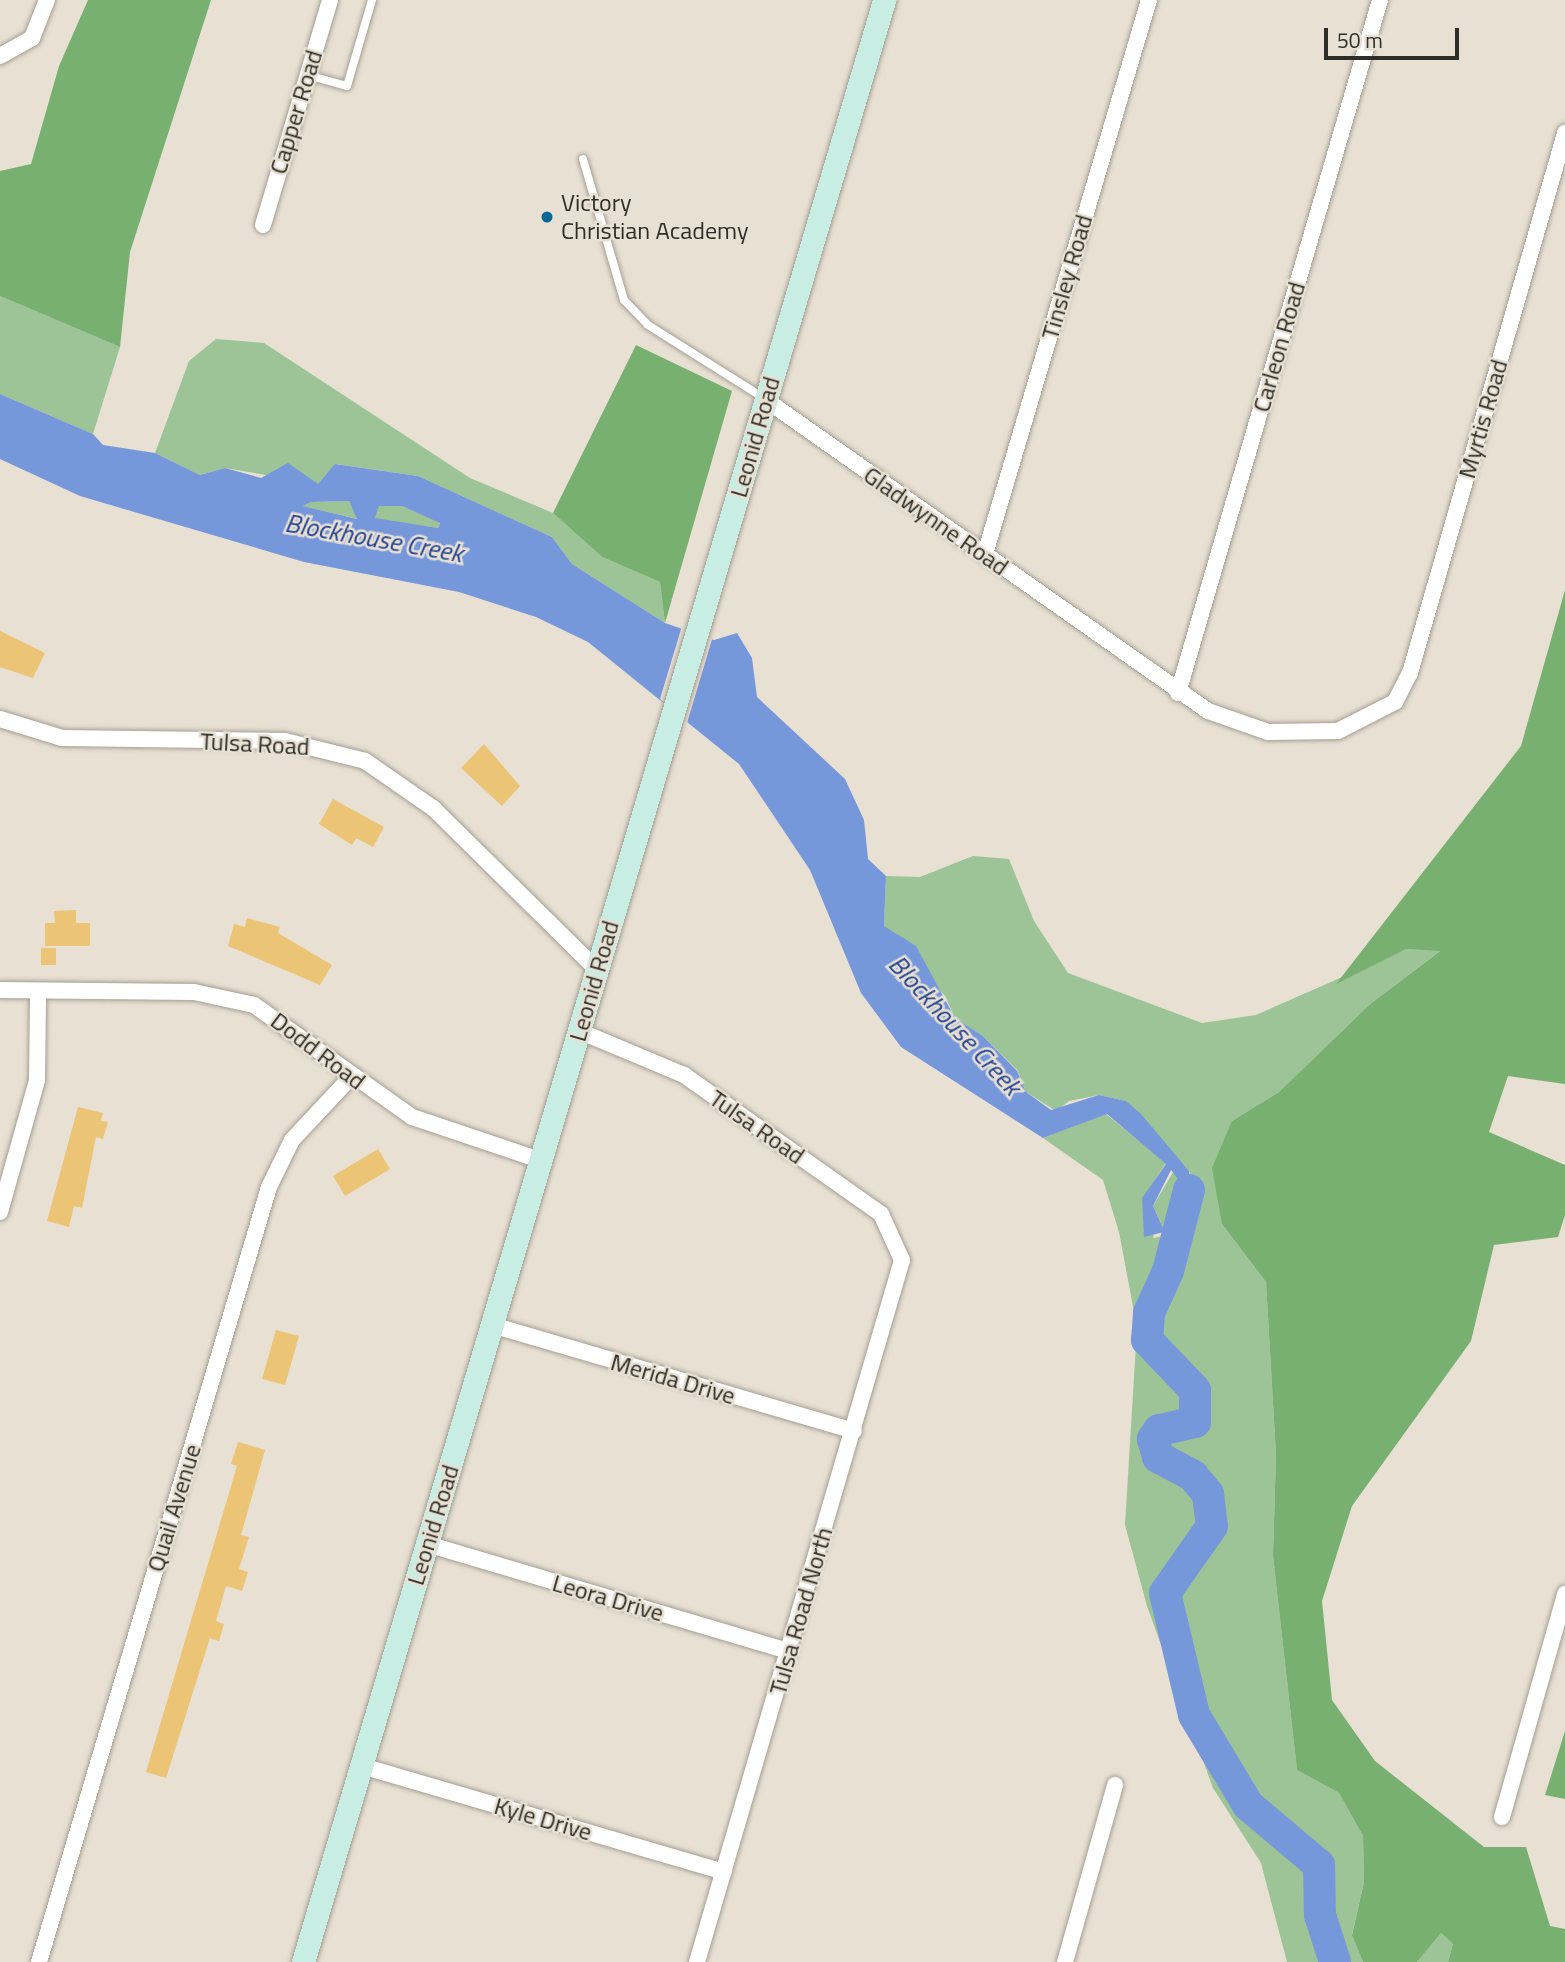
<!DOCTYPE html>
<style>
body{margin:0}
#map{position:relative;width:1565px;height:1962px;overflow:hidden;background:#e7e0d3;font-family:"Titillium Web",sans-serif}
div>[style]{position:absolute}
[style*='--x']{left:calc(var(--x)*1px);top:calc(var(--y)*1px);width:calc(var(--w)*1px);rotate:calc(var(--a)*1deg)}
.green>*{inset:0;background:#9cc497}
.forest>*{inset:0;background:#77b071}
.water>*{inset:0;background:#7797db}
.pier>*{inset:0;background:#e7e0d3}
.river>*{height:32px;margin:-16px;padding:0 16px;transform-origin:16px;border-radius:16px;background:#7797db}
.building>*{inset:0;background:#ecc475}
.roads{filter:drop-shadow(0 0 2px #a59e92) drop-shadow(0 0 2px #a59e92)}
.lane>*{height:8px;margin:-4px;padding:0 4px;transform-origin:4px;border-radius:4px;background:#fff}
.street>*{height:16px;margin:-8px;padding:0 8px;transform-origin:8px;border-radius:8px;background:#fff}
.secondary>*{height:23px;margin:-11.5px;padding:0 11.5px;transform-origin:11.5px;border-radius:11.5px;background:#c8ede3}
.dots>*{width:19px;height:19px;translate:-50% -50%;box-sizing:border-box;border:4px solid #e7e0d3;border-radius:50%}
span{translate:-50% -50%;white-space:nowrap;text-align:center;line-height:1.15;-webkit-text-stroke:5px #e7e0d3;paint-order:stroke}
.street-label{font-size:24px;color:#2f2d28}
.poi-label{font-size:24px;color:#2f2d28}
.left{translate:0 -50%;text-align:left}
.water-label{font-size:26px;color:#224292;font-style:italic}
.scale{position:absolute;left:1324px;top:28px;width:135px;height:32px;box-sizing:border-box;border:4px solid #2f2d28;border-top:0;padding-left:9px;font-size:21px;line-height:24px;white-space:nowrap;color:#2f2d28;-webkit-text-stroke:5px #e7e0d3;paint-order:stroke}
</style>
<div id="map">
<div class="green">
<i style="clip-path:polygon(0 296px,120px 347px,93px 434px,0 394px)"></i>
<i style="clip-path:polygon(216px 339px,264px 343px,470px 478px,553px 513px,602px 557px,660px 582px,665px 623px,572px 564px,552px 537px,418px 476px,336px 464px,318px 484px,225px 468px,200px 475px,155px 453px,189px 361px)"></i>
<i style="clip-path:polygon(349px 501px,358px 519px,302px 506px,311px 502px)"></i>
<i style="clip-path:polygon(379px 506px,402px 506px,440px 522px,438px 528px,374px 519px)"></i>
<i style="clip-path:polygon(973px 856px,1009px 859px,1034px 921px,1068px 973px,1202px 1023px,1256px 1015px,1406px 949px,1441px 950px,1369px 1005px,1279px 1092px,1232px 1121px,1222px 1224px,1266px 1282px,1276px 1455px,1273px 1556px,1297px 1770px,1339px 1793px,1363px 1836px,1364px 1882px,1352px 1934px,1363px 1962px,1287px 1962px,1261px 1863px,1213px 1788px,1147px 1606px,1125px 1525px,1137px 1328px,1119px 1232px,1103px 1180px,1043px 1138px,1106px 1114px,1166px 1163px,1142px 1199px,1154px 1238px,1183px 1231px,1195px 1184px,1189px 1171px,1126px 1101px,1099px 1095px,1069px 1101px,1056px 1111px,1026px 1092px,1017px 1070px,983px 1036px,955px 1018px,945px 996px,884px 926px,886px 876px,920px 877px)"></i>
<i style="clip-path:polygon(1175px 1169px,1182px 1184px,1175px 1190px,1184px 1201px,1174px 1224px,1163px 1228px,1153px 1206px)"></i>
<i style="clip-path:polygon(1441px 1933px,1453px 1944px,1448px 1962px,1417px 1962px)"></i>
</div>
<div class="forest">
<i style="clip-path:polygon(88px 0,211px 0,130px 252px,120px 347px,0 296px,0 171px,31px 164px,59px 66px)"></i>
<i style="clip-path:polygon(636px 345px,732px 391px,665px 623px,660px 582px,602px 557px,553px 513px)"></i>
<i style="clip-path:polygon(1565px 590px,1565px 1084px,1508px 1076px,1489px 1132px,1565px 1165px,1565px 1215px,1558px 1237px,1494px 1245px,1471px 1341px,1352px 1506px,1322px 1601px,1332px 1700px,1375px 1761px,1484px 1847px,1526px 1847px,1550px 1926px,1565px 1929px,1565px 1962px,1448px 1962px,1453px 1944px,1441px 1933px,1417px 1962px,1363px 1962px,1352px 1935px,1364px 1882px,1363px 1836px,1339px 1793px,1297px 1770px,1273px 1556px,1276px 1455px,1266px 1282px,1222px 1224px,1212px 1168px,1232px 1121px,1279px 1092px,1369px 1005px,1440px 951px,1406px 949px,1336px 984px,1521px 746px)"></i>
<i style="clip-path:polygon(1565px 1731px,1565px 1799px,1545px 1795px)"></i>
</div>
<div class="water">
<i style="clip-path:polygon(evenodd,0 394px,93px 434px,103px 445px,155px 453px,200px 475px,225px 468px,261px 478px,288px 463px,318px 484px,335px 464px,418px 476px,552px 537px,572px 564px,665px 623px,714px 640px,737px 633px,752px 658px,757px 697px,845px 779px,864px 820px,868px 859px,886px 876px,884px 926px,916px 946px,955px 1018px,983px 1036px,1017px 1071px,1026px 1092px,1051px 1110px,1099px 1095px,1126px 1101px,1141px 1114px,1189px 1171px,1196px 1224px,1144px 1237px,1142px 1198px,1166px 1164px,1107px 1114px,1043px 1138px,901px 1047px,861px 993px,810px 870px,739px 764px,588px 642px,536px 617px,459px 592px,304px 562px,80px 496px,0 459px,0 394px,349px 501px,357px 519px,303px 506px,311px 502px,349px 501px,0 394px,379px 506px,402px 506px,440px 523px,438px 528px,375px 518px,379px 506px,0 394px,1171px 1170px,1182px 1184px,1173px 1196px,1184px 1201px,1174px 1224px,1163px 1228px,1153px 1206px,1171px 1170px)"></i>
</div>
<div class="pier">
<i style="clip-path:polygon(682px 626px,713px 636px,687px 723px,660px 699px)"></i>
</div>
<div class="river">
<i style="--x:1189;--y:1190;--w:84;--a:104.5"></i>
<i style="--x:1168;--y:1271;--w:46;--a:114.3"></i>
<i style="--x:1149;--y:1313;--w:27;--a:94"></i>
<i style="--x:1147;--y:1340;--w:69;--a:46.2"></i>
<i style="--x:1195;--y:1390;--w:32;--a:90"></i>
<i style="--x:1195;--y:1422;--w:37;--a:167"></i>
<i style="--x:1159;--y:1430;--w:11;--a:124"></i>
<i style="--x:1153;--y:1439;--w:19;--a:74"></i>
<i style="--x:1158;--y:1457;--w:40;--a:28"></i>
<i style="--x:1193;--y:1476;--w:23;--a:50"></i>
<i style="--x:1208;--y:1494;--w:32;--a:83"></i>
<i style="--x:1212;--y:1526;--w:82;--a:125"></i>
<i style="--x:1165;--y:1593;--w:125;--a:76.6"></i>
<i style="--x:1194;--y:1715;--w:105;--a:59"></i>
<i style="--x:1248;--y:1805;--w:93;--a:40.2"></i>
<i style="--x:1319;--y:1865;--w:50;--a:88.9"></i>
<i style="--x:1320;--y:1915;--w:49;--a:72.3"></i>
</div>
<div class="building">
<i style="clip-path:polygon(0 631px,45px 653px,33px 678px,0 667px)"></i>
<i style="clip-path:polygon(484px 744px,520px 786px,502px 806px,461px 768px)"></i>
<i style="clip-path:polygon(333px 799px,384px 827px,373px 847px,356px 838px,352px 845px,319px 824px)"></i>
<i style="clip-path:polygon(76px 910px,76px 923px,90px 923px,90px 946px,45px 946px,45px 923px,55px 923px,54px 911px)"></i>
<i style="clip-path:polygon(247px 918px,280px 927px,278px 933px,332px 965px,320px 985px,228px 946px,234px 924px,245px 927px)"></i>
<i style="clip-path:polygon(41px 948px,56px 948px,56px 965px,41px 965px)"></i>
<i style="clip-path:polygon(78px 1107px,103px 1113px,101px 1121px,108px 1122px,103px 1139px,96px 1137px,82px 1208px,74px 1206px,69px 1227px,47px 1221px)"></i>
<i style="clip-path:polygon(378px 1149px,390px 1169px,345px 1196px,333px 1176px)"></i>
<i style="clip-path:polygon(276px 1330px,299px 1336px,285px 1385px,262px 1379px)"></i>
<i style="clip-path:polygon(238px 1442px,265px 1450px,241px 1535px,249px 1537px,239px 1569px,248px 1572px,242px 1591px,226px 1586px,216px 1621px,224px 1624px,219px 1641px,210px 1638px,166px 1778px,146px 1772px,237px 1466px,231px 1464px)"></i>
</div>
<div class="roads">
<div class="lane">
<i style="--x:307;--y:75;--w:41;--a:15.4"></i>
<i style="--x:347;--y:86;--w:90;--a:-73.8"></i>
<i style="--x:583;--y:159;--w:147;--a:73.8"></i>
<i style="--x:624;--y:300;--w:35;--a:46"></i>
<i style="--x:648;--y:325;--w:137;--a:32.2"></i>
</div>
<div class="street">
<i style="--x:0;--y:56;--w:37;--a:-29"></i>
<i style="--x:32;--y:38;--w:41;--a:-68.5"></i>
<i style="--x:263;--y:225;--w:235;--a:-73.4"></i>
<i style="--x:766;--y:400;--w:540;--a:35.13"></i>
<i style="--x:1208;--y:711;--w:64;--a:19.3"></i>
<i style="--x:1268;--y:732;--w:70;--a:-0.8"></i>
<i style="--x:1338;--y:731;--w:64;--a:-27"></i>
<i style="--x:1395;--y:702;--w:33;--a:-63"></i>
<i style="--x:1410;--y:673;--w:562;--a:-73.98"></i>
<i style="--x:985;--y:554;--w:578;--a:-73.51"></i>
<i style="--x:1178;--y:693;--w:722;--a:-73.75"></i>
<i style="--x:0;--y:719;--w:65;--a:17"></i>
<i style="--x:62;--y:738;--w:223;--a:0.8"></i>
<i style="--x:285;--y:741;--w:82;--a:14"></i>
<i style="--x:365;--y:761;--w:83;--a:34.7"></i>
<i style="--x:433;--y:808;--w:231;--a:44.6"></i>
<i style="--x:0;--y:990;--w:194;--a:0.6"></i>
<i style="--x:194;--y:992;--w:61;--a:12.2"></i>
<i style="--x:254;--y:1005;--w:194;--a:35.3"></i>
<i style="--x:412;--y:1117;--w:135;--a:18.6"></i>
<i style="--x:579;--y:1031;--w:114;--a:22.7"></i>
<i style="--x:684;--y:1075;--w:241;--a:35.2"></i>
<i style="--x:881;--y:1214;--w:51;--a:65.5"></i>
<i style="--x:902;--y:1260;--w:731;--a:106.28"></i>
<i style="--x:0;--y:1212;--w:137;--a:-74.3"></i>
<i style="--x:37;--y:1080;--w:87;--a:-89.3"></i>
<i style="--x:492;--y:1325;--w:377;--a:16.3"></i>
<i style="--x:427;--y:1544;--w:377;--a:16.5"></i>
<i style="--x:362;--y:1766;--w:377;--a:16.3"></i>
<i style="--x:1502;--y:1817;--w:232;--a:-74.2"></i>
<i style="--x:39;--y:1962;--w:808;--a:-73.47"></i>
<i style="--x:269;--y:1187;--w:52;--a:-63.9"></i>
<i style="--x:292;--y:1140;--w:86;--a:-46.9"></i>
<i style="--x:1065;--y:1962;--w:184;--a:-74.2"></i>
</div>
<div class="secondary">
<i style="--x:303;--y:1962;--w:2046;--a:-73.5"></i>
</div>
</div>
<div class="dots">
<i style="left:547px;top:217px;background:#076897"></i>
</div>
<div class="street-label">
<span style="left:296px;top:112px;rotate:-73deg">Capper Road</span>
<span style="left:1067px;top:277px;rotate:-74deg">Tinsley Road</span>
<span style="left:1279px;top:347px;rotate:-74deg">Carleon Road</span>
<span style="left:1483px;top:419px;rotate:-74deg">Myrtis Road</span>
<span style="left:755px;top:437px;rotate:-74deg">Leonid Road</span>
<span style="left:936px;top:521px;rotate:35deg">Gladwynne Road</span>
<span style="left:255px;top:744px;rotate:3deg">Tulsa Road</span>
<span style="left:594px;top:981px;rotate:-74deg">Leonid Road</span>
<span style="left:318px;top:1051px;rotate:37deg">Dodd Road</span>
<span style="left:757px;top:1127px;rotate:35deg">Tulsa Road</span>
<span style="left:673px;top:1379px;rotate:16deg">Merida Drive</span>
<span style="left:174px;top:1508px;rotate:-73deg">Quail Avenue</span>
<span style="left:433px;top:1525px;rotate:-73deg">Leonid Road</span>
<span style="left:608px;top:1598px;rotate:16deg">Leora Drive</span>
<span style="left:801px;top:1611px;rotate:-74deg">Tulsa Road North</span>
<span style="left:543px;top:1819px;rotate:16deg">Kyle Drive</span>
</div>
<div class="poi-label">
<span class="left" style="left:561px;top:217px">Victory<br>Christian Academy</span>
</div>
<div class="water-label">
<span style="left:374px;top:538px;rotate:10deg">Blockhouse Creek</span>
<span style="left:955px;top:1025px;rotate:47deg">Blockhouse Creek</span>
</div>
<div class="scale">50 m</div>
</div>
